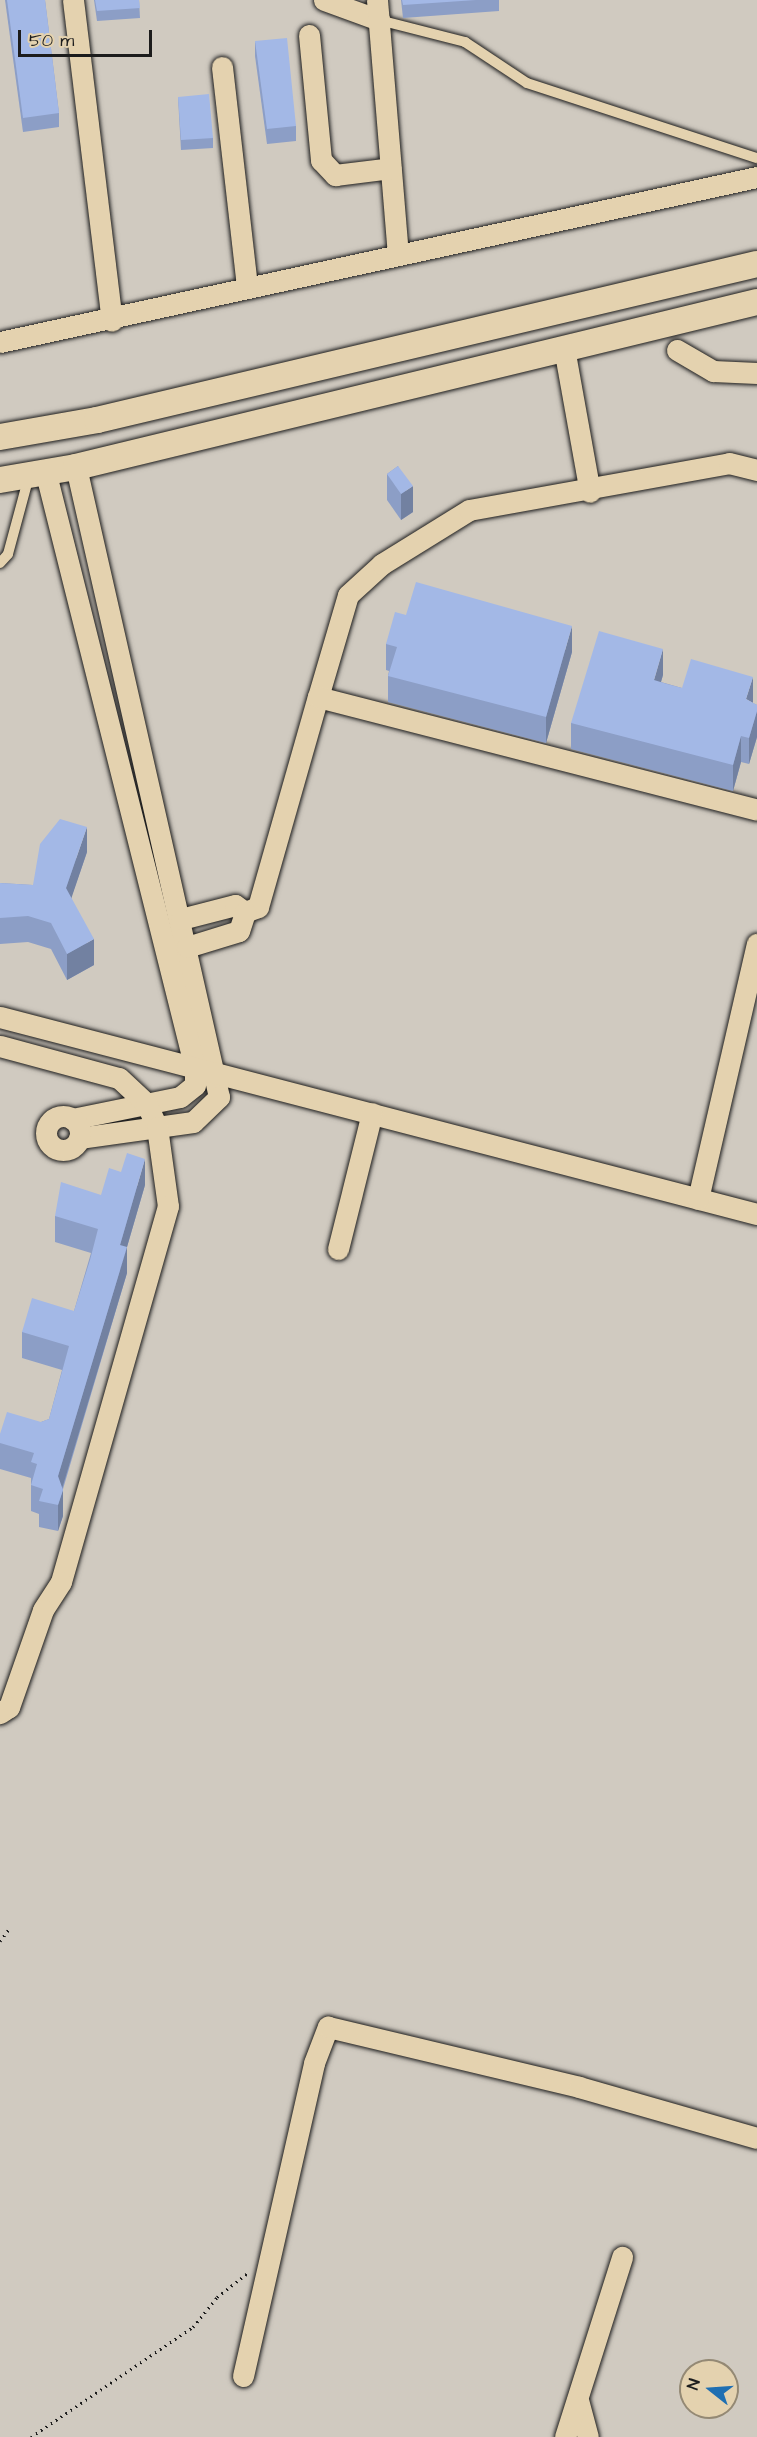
<!DOCTYPE html>
<style>
body{margin:0}
#map{position:relative;width:757px;height:2437px;overflow:hidden;background:#d0cac0;font-family:"Architects Daughter",sans-serif}
div>[style]{position:absolute}
[style*='--x']{left:calc(var(--x)*1px);top:calc(var(--y)*1px);width:calc(var(--w)*1px);rotate:calc(var(--a)*1deg)}
.path>*{height:3px;margin-top:-1.5px;transform-origin:0;background:repeating-linear-gradient(90deg,#1c1c1c 0 1.5px,transparent 0 6px)}
.roads{filter:drop-shadow(0 0 2px #1c1c1c) drop-shadow(0 0 2px #1c1c1c)}
.service>*{height:10px;margin:-5px;padding:0 5px;transform-origin:5px;border-radius:5px;background:#e4d2af}
.minor>*{height:21px;margin:-10.5px;padding:0 10.5px;transform-origin:10.5px;border-radius:10.5px;background:#e4d2af}
.minor>.ring{margin:-10.5px;padding:0;box-sizing:content-box;background:none;border:21px solid #e4d2af;border-radius:50%}
.tertiary>*{height:26px;margin:-13px;padding:0 13px;transform-origin:13px;border-radius:13px;background:#e4d2af}
.wall>*{inset:0;background:#8c9ec6}
.shaded-wall>*{inset:0;background:#7281a1}
.building>*{inset:0;background:#a3b8e6}
span{translate:-50% -50%;white-space:nowrap;text-align:center;line-height:1.15;-webkit-text-stroke:4.5px #e4d2af;paint-order:stroke}
.north{position:absolute;left:679px;top:2359px;width:60px;height:60px;box-sizing:border-box;background:#e4d2af;border:2px solid #948974;border-radius:50%;rotate:287deg;font-size:16px;font-weight:700;line-height:24px;text-align:center;color:#1c1c1c}
.north::after{content:'';display:block;margin:auto;width:21px;height:27px;background:#1f6fb2;clip-path:polygon(50% 0,100% 100%,50% 72%,0 100%)}
.scale{position:absolute;left:18px;top:30px;width:134px;height:27px;box-sizing:border-box;border:3px solid #1c1c1c;border-top:0;padding-left:8px;font-size:18px;line-height:21px;white-space:nowrap;color:#1c1c1c;-webkit-text-stroke:4px #e4d2af;paint-order:stroke}
</style>
<div id="map">
<div class="path">
<i style="--x:0;--y:1941;--w:15;--a:-53"></i>
<i style="--x:31;--y:2437;--w:196;--a:-34.2"></i>
<i style="--x:193;--y:2327;--w:38;--a:-51"></i>
<i style="--x:217;--y:2297;--w:39;--a:-38"></i>
</div>
<div class="roads">
<div class="service">
<i style="--x:379;--y:20;--w:89;--a:14.3"></i>
<i style="--x:465;--y:42;--w:74;--a:33.5"></i>
<i style="--x:527;--y:83;--w:242;--a:18.1"></i>
<i style="--x:0;--y:563;--w:12;--a:-48"></i>
<i style="--x:8;--y:554;--w:81;--a:-74.9"></i>
</div>
<div class="minor">
<i style="--x:73;--y:0;--w:323;--a:83.1"></i>
<i style="--x:324;--y:0;--w:59;--a:20"></i>
<i style="--x:377;--y:0;--w:254;--a:85.3"></i>
<i style="--x:309;--y:35;--w:126;--a:84.5"></i>
<i style="--x:321;--y:160;--w:21;--a:47"></i>
<i style="--x:335;--y:175;--w:56;--a:-7.1"></i>
<i style="--x:222;--y:67;--w:221;--a:83.5"></i>
<i style="--x:0;--y:342;--w:775;--a:-12.3"></i>
<i style="--x:564;--y:348;--w:146;--a:79.8"></i>
<i style="--x:677;--y:350;--w:42;--a:30.3"></i>
<i style="--x:713;--y:371;--w:44;--a:2.6"></i>
<i style="--x:76;--y:467;--w:646;--a:77.21"></i>
<i style="--x:219;--y:1097;--w:36;--a:136"></i>
<i style="--x:193;--y:1122;--w:115;--a:172"></i>
<i style="--x:46;--y:474;--w:612;--a:75.92"></i>
<i style="--x:195;--y:1068;--w:17;--a:90"></i>
<i style="--x:195;--y:1085;--w:19;--a:141"></i>
<i style="--x:180;--y:1097;--w:110;--a:168.5"></i>
<i style="--x:318;--y:697;--w:106;--a:-73.6"></i>
<i style="--x:348;--y:595;--w:46;--a:-42.4"></i>
<i style="--x:382;--y:564;--w:102;--a:-31.8"></i>
<i style="--x:469;--y:510;--w:264;--a:-10.2"></i>
<i style="--x:729;--y:463;--w:29;--a:14"></i>
<i style="--x:181;--y:919;--w:56;--a:-14.5"></i>
<i style="--x:235;--y:905;--w:12;--a:35"></i>
<i style="--x:245;--y:912;--w:14;--a:-21"></i>
<i style="--x:258;--y:907;--w:218;--a:-74.1"></i>
<i style="--x:318;--y:697;--w:453;--a:14.4"></i>
<i style="--x:187;--y:947;--w:54;--a:-17.1"></i>
<i style="--x:239;--y:931;--w:20;--a:-72"></i>
<i style="--x:0;--y:1017;--w:782;--a:14.59"></i>
<i style="--x:0;--y:1046;--w:123;--a:15.1"></i>
<i style="--x:119;--y:1078;--w:37;--a:43"></i>
<i style="--x:146;--y:1103;--w:26;--a:65"></i>
<i style="--x:157;--y:1127;--w:80;--a:82.1"></i>
<i style="--x:168;--y:1206;--w:391;--a:105.9"></i>
<i style="--x:61;--y:1582;--w:33;--a:123"></i>
<i style="--x:43;--y:1610;--w:103;--a:109.3"></i>
<i style="--x:9;--y:1707;--w:11;--a:146"></i>
<i class="ring" style="left:46px;top:1116px;width:13px;height:13px"></i>
<i style="--x:698;--y:1199;--w:262;--a:-77"></i>
<i style="--x:338;--y:1249;--w:140;--a:-76"></i>
<i style="--x:243;--y:2376;--w:321;--a:-77.2"></i>
<i style="--x:314;--y:2063;--w:39;--a:-69"></i>
<i style="--x:328;--y:2027;--w:258;--a:13.4"></i>
<i style="--x:579;--y:2087;--w:185;--a:16"></i>
<i style="--x:578;--y:2400;--w:38;--a:75"></i>
<i style="--x:565;--y:2437;--w:189;--a:-72.4"></i>
</div>
<div class="tertiary">
<i style="--x:0;--y:437;--w:98;--a:-9.9"></i>
<i style="--x:97;--y:420;--w:678;--a:-13.3"></i>
<i style="--x:0;--y:480;--w:77;--a:-9.7"></i>
<i style="--x:76;--y:467;--w:701;--a:-13.62"></i>
</div>
</div>
<div class="wall">
<i style="clip-path:polygon(5px 0,45px 0,59px 113px,59px 127px,23px 132px)"></i>
<i style="clip-path:polygon(94px 0,139px 0,140px 18px,97px 21px)"></i>
<i style="clip-path:polygon(401px 0,499px 0,499px 11px,403px 18px)"></i>
<i style="clip-path:polygon(255px 41px,296px 126px,296px 141px,267px 144px,255px 56px)"></i>
<i style="clip-path:polygon(178px 97px,213px 138px,213px 148px,181px 150px)"></i>
<i style="clip-path:polygon(398px 466px,413px 512px,401px 520px,387px 500px,387px 474px)"></i>
<i style="clip-path:polygon(406px 615px,572px 652px,546px 743px,388px 702px,388px 676px,389px 671px,386px 670px,386px 644px)"></i>
<i style="clip-path:polygon(663px 675px,661px 682px,682px 688px,753px 703px,757px 705px,757px 737px,749px 764px,741px 762px,733px 791px,571px 749px,571px 723px)"></i>
<i style="clip-path:polygon(87px 852px,71px 898px,94px 965px,67px 980px,51px 949px,28px 942px,0 944px,0 883px,33px 885px)"></i>
<i style="clip-path:polygon(145px 1185px,127px 1247px,127px 1273px,63px 1489px,63px 1516px,58px 1531px,39px 1527px,39px 1514px,31px 1511px,31px 1478px,0 1469px,0 1434px,41px 1422px,49px 1419px,62px 1370px,22px 1358px,22px 1332px,74px 1311px,91px 1253px,55px 1242px,55px 1216px,101px 1195px)"></i>
</div>
<div class="shaded-wall">
<i style="clip-path:polygon(413px 486px,413px 512px,401px 520px,401px 494px)"></i>
<i style="clip-path:polygon(572px 626px,572px 652px,546px 743px,546px 717px)"></i>
<i style="clip-path:polygon(663px 649px,663px 675px,654px 705px,654px 680px)"></i>
<i style="clip-path:polygon(753px 677px,753px 703px,746px 699px)"></i>
<i style="clip-path:polygon(757px 711px,757px 737px,749px 764px,749px 738px)"></i>
<i style="clip-path:polygon(741px 736px,741px 762px,733px 791px,733px 765px)"></i>
<i style="clip-path:polygon(87px 827px,87px 852px,66px 914px,66px 888px)"></i>
<i style="clip-path:polygon(94px 939px,94px 965px,67px 980px,67px 954px)"></i>
<i style="clip-path:polygon(145px 1159px,145px 1185px,120px 1271px,120px 1245px)"></i>
<i style="clip-path:polygon(127px 1247px,127px 1273px,58px 1502px,58px 1476px)"></i>
<i style="clip-path:polygon(63px 1490px,63px 1516px,58px 1531px,58px 1505px)"></i>
</div>
<div class="building">
<i style="clip-path:polygon(7px 0,45px 0,59px 113px,23px 118px)"></i>
<i style="clip-path:polygon(95px 0,139px 0,140px 8px,97px 11px)"></i>
<i style="clip-path:polygon(402px 0,476px 0,403px 5px)"></i>
<i style="clip-path:polygon(287px 38px,296px 126px,267px 129px,255px 41px)"></i>
<i style="clip-path:polygon(209px 94px,213px 138px,181px 140px,178px 97px)"></i>
<i style="clip-path:polygon(398px 466px,413px 486px,401px 494px,387px 474px)"></i>
<i style="clip-path:polygon(416px 582px,572px 626px,546px 717px,388px 676px,397px 647px,386px 644px,395px 612px,406px 615px)"></i>
<i style="clip-path:polygon(599px 631px,663px 649px,654px 680px,667px 684px,682px 688px,691px 659px,753px 677px,746px 699px,757px 705px,757px 711px,749px 738px,741px 736px,733px 765px,571px 723px)"></i>
<i style="clip-path:polygon(60px 819px,87px 827px,66px 888px,94px 939px,67px 954px,51px 923px,28px 916px,0 918px,0 883px,33px 885px,40px 844px)"></i>
<i style="clip-path:polygon(127px 1153px,145px 1159px,120px 1245px,127px 1247px,58px 1476px,63px 1490px,58px 1505px,39px 1501px,43px 1489px,31px 1485px,37px 1464px,31px 1462px,34px 1453px,0 1443px,0 1434px,7px 1412px,41px 1422px,49px 1419px,69px 1346px,22px 1332px,32px 1298px,74px 1311px,90px 1260px,98px 1229px,55px 1216px,61px 1182px,101px 1195px,109px 1168px,121px 1172px)"></i>
</div>
<div class="north">N</div>
<div class="scale">50 m</div>
</div>
